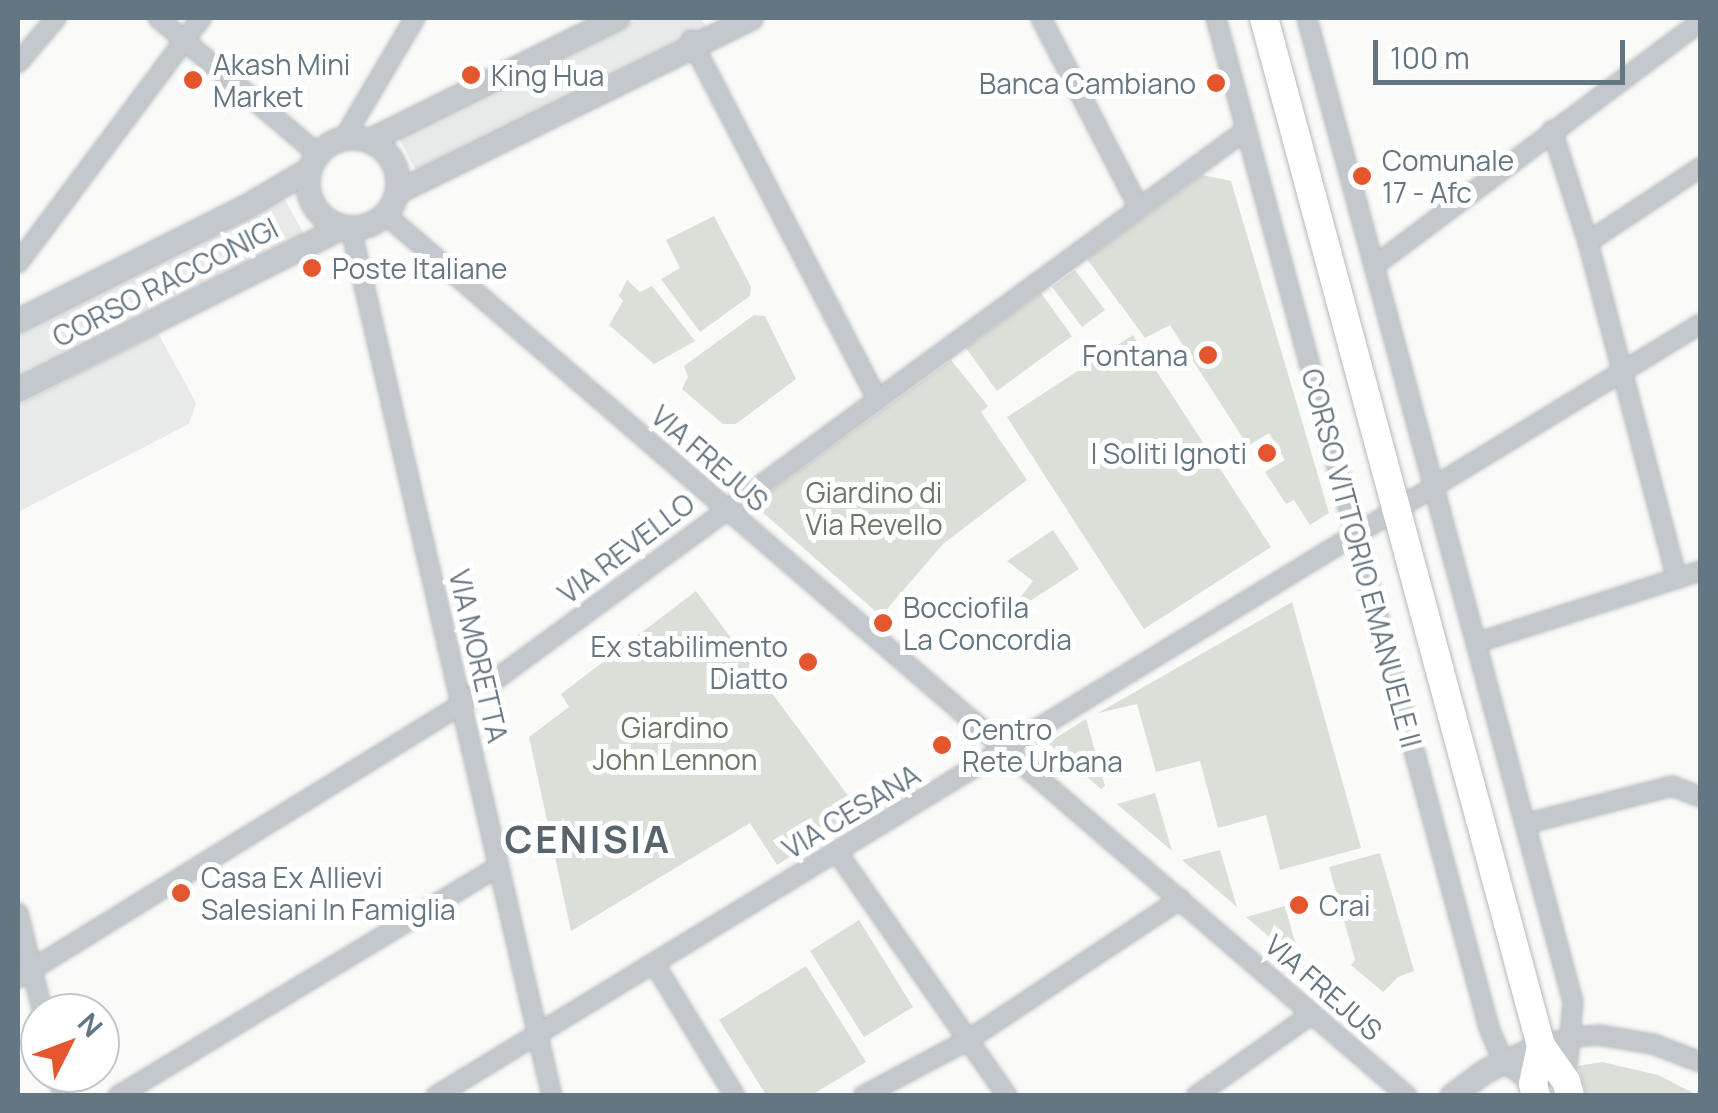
<!DOCTYPE html>
<style>
body{margin:0}
#map{position:relative;width:1718px;height:1113px;overflow:hidden;background:#fafaf8;font-family:Manrope,sans-serif}
div>[style]{position:absolute}
[style*='--x']{left:calc(var(--x)*1px);top:calc(var(--y)*1px);width:calc(var(--w)*1px);rotate:calc(var(--a)*1deg)}
.built>*{inset:0;background:#e8e9e9}
.green>*{inset:0;background:#dadfd7}
.roads{filter:drop-shadow(0 0 2px #b5babe) drop-shadow(0 0 2px #b5babe)}
.minor>*{height:18px;margin:-9px;padding:0 9px;transform-origin:9px;border-radius:9px;background:#c3c8cc}
.tertiary>*{height:22px;margin:-11px;padding:0 11px;transform-origin:11px;border-radius:11px;background:#c3c8cc}
.tertiary>.ring{margin:-11px;padding:0;box-sizing:content-box;background:none;border:22px solid #c3c8cc;border-radius:50%}
.primary>*{height:28px;margin:-14px;padding:0 14px;transform-origin:14px;border-radius:14px;background:#fff}
.dots>*{width:28px;height:28px;translate:-50% -50%;box-sizing:border-box;border:5px solid #fff;border-radius:50%}
span{translate:-50% -50%;white-space:nowrap;text-align:center;line-height:1.15;-webkit-text-stroke:10px #fff;paint-order:stroke}
.poi-label{font-size:28px;color:#657683}
.left{translate:0 -50%;text-align:left}
.right{translate:-100% -50%;text-align:right}
.street-label{font-size:28px;color:#657683}
.park-label{font-size:28px;color:#687a64}
.district-label{font-size:38px;color:#57646e;font-weight:700;letter-spacing:2.5px}
.frame{position:absolute;inset:0;border:20px solid #657683;pointer-events:none}
.north{position:absolute;left:20px;top:993px;width:100px;height:100px;box-sizing:border-box;background:#fff;border:2px solid #c1c8cd;border-radius:50%;rotate:48deg;font-size:28px;font-weight:700;line-height:40px;text-align:center;color:#657683}
.north::after{content:'';display:block;margin:auto;width:35px;height:45px;background:#e4572e;clip-path:polygon(50% 0,100% 100%,50% 72%,0 100%)}
.scale{position:absolute;left:1373px;top:40px;width:252px;height:45px;box-sizing:border-box;border:5px solid #657683;border-top:0;padding-left:12px;font-size:30px;line-height:35px;white-space:nowrap;color:#657683;-webkit-text-stroke:8px #fff;paint-order:stroke}
</style>
<div id="map">
<div class="built">
<i style="clip-path:polygon(639px 18px,701px 18px,707px 29px,419px 176px,399px 138px)"></i>
<i style="clip-path:polygon(281px 193px,304px 234px,18px 379px,18px 326px)"></i>
<i style="clip-path:polygon(158px 333px,196px 403px,189px 424px,18px 512px,18px 405px)"></i>
</div>
<div class="green">
<i style="clip-path:polygon(1202px 175px,1231px 181px,1329px 513px,1310px 525px,1294px 500px,1286px 504px,1265px 472px,1285px 460px,1269px 433px,1248px 446px,1170px 325px,1145px 338px,1087px 259px)"></i>
<i style="clip-path:polygon(714px 216px,751px 287px,750px 296px,700px 332px,661px 279px,680px 268px,666px 240px)"></i>
<i style="clip-path:polygon(1075px 270px,1105px 310px,1082px 327px,1052px 287px)"></i>
<i style="clip-path:polygon(627px 280px,640px 292px,652px 286px,695px 341px,654px 364px,609px 325px,623px 301px,619px 296px)"></i>
<i style="clip-path:polygon(1041px 293px,1072px 336px,997px 391px,966px 348px)"></i>
<i style="clip-path:polygon(754px 315px,765px 316px,796px 379px,736px 424px,723px 424px,682px 389px,688px 377px,684px 366px)"></i>
<i style="clip-path:polygon(1133px 335px,1271px 547px,1144px 629px,1007px 417px)"></i>
<i style="clip-path:polygon(951px 360px,988px 406px,981px 412px,1027px 480px,943px 544px,881px 616px,753px 504px)"></i>
<i style="clip-path:polygon(1053px 530px,1079px 569px,1021px 607px,1016px 603px,1033px 581px,1007px 561px)"></i>
<i style="clip-path:polygon(696px 591px,861px 813px,777px 865px,750px 823px,571px 931px,529px 737px,569px 707px,561px 694px)"></i>
<i style="clip-path:polygon(1292px 602px,1361px 848px,1280px 870px,1266px 815px,1218px 828px,1200px 761px,1156px 772px,1137px 704px,1098px 713px)"></i>
<i style="clip-path:polygon(1086px 719px,1105px 786px,1101px 789px,1048px 743px)"></i>
<i style="clip-path:polygon(1155px 793px,1172px 851px,1117px 804px)"></i>
<i style="clip-path:polygon(1220px 850px,1237px 907px,1182px 860px)"></i>
<i style="clip-path:polygon(1380px 853px,1414px 971px,1398px 977px,1383px 992px,1351px 965px,1355px 960px,1329px 867px)"></i>
<i style="clip-path:polygon(1285px 906px,1301px 964px,1246px 917px)"></i>
<i style="clip-path:polygon(859px 920px,913px 1007px,864px 1037px,810px 951px)"></i>
<i style="clip-path:polygon(806px 966px,866px 1062px,812px 1095px,766px 1095px,719px 1020px)"></i>
<i style="clip-path:polygon(1602px 1062px,1658px 1075px,1697px 1095px,1586px 1095px,1578px 1066px)"></i>
</div>
<div class="roads">
<div class="minor">
<i style="--x:158;--y:18;--w:210;--a:40.4"></i>
<i style="--x:1041;--y:18;--w:212;--a:62.7"></i>
<i style="--x:1216;--y:18;--w:1046;--a:74.87"></i>
<i style="--x:1489;--y:1028;--w:36;--a:67"></i>
<i style="--x:1503;--y:1061;--w:38;--a:37"></i>
<i style="--x:1307;--y:18;--w:1019;--a:74.87"></i>
<i style="--x:1573;--y:1002;--w:79;--a:95.1"></i>
<i style="--x:691;--y:40;--w:404;--a:62.6"></i>
<i style="--x:18;--y:63;--w:59;--a:-49.8"></i>
<i style="--x:1552;--y:130;--w:118;--a:72.2"></i>
<i style="--x:1588;--y:242;--w:348;--a:75.2"></i>
<i style="--x:344;--y:138;--w:139;--a:-59.4"></i>
<i style="--x:386;--y:215;--w:1349;--a:40.79"></i>
<i style="--x:351;--y:229;--w:890;--a:76.95"></i>
<i style="--x:1588;--y:242;--w:134;--a:-33.5"></i>
<i style="--x:18;--y:263;--w:306;--a:-53.2"></i>
<i style="--x:1374;--y:266;--w:407;--a:-36.8"></i>
<i style="--x:1476;--y:643;--w:235;--a:-17.8"></i>
<i style="--x:1525;--y:824;--w:152;--a:-14.5"></i>
<i style="--x:1672;--y:786;--w:30;--a:21"></i>
<i style="--x:837;--y:852;--w:297;--a:55.1"></i>
<i style="--x:18;--y:913;--w:103;--a:76"></i>
<i style="--x:654;--y:963;--w:156;--a:58.7"></i>
<i style="--x:18;--y:978;--w:522;--a:-31.68"></i>
<i style="--x:462;--y:704;--w:972;--a:-36.21"></i>
<i style="--x:1541;--y:1046;--w:32;--a:-16"></i>
<i style="--x:1572;--y:1037;--w:27;--a:-4"></i>
<i style="--x:1599;--y:1035;--w:55;--a:9.5"></i>
<i style="--x:1653;--y:1044;--w:50;--a:21"></i>
<i style="--x:58;--y:1073;--w:24;--a:78"></i>
<i style="--x:118;--y:1096;--w:445;--a:-31.1"></i>
<i style="--x:436;--y:1096;--w:1481;--a:-31.41"></i>
<i style="--x:863;--y:1096;--w:119;--a:-28.1"></i>
<i style="--x:968;--y:1040;--w:255;--a:-33.6"></i>
<i style="--x:1196;--y:1096;--w:142;--a:-35.3"></i>
</div>
<div class="tertiary">
<i class="ring" style="left:308px;top:138px;width:68px;height:68px"></i>
<i style="--x:369;--y:141;--w:278;--a:-26.3"></i>
<i style="--x:398;--y:192;--w:394;--a:-26.2"></i>
<i style="--x:18;--y:321;--w:255;--a:-26.6"></i>
<i style="--x:246;--y:207;--w:73;--a:-30.4"></i>
<i style="--x:18;--y:390;--w:361;--a:-26.6"></i>
<i style="--x:1452;--y:1096;--w:42;--a:-36.3"></i>
<i style="--x:1486;--y:1071;--w:60;--a:-24.4"></i>
</div>
<div class="primary">
<i style="--x:1264;--y:18;--w:1065;--a:74.92"></i>
<i style="--x:1541;--y:1046;--w:43;--a:54.5"></i>
<i style="--x:1566;--y:1081;--w:16;--a:75"></i>
<i style="--x:1536;--y:1096;--w:12;--a:-104"></i>
<i style="--x:1533;--y:1084;--w:39;--a:-78"></i>
</div>
</div>
<div class="dots">
<i style="left:471px;top:75px;background:#e4572e"></i>
<i style="left:193px;top:80px;background:#e4572e"></i>
<i style="left:1216px;top:83px;background:#e4572e"></i>
<i style="left:1362px;top:176px;background:#e4572e"></i>
<i style="left:312px;top:268px;background:#e4572e"></i>
<i style="left:1208px;top:355px;background:#e4572e"></i>
<i style="left:1267px;top:453px;background:#e4572e"></i>
<i style="left:883px;top:623px;background:#e4572e"></i>
<i style="left:808px;top:662px;background:#e4572e"></i>
<i style="left:942px;top:745px;background:#e4572e"></i>
<i style="left:181px;top:893px;background:#e4572e"></i>
<i style="left:1299px;top:905px;background:#e4572e"></i>
</div>
<div class="poi-label">
<span class="left" style="left:213px;top:80px">Akash Mini<br>Market</span>
<span class="left" style="left:491px;top:75px">King Hua</span>
<span class="right" style="left:1196px;top:83px">Banca Cambiano</span>
<span class="left" style="left:1382px;top:176px">Comunale<br>17 - Afc</span>
<span class="left" style="left:332px;top:268px">Poste Italiane</span>
<span class="right" style="left:1188px;top:355px">Fontana</span>
<span class="right" style="left:1247px;top:453px">I Soliti Ignoti</span>
<span class="left" style="left:903px;top:623px">Bocciofila<br>La Concordia</span>
<span class="right" style="left:788px;top:662px">Ex stabilimento<br>Diatto</span>
<span class="left" style="left:962px;top:745px">Centro<br>Rete Urbana</span>
<span class="left" style="left:201px;top:893px">Casa Ex Allievi<br>Salesiani In Famiglia</span>
<span class="left" style="left:1319px;top:905px">Crai</span>
</div>
<div class="street-label">
<span style="left:165px;top:282px;rotate:-27deg">CORSO RACCONIGI</span>
<span style="left:710px;top:458px;rotate:41deg">VIA FREJUS</span>
<span style="left:626px;top:548px;rotate:-37deg">VIA REVELLO</span>
<span style="left:1362px;top:558px;rotate:75deg">CORSO VITTORIO EMANUELE II</span>
<span style="left:479px;top:656px;rotate:77deg">VIA MORETTA</span>
<span style="left:851px;top:811px;rotate:-31deg">VIA CESANA</span>
<span style="left:1324px;top:987px;rotate:41deg">VIA FREJUS</span>
</div>
<div class="park-label">
<span style="left:874px;top:508px">Giardino di<br>Via Revello</span>
<span style="left:675px;top:743px">Giardino<br>John Lennon</span>
</div>
<div class="district-label">
<span style="left:588px;top:839px">CENISIA</span>
</div>
<div class="frame"></div>
<div class="north">N</div>
<div class="scale">100 m</div>
</div>
